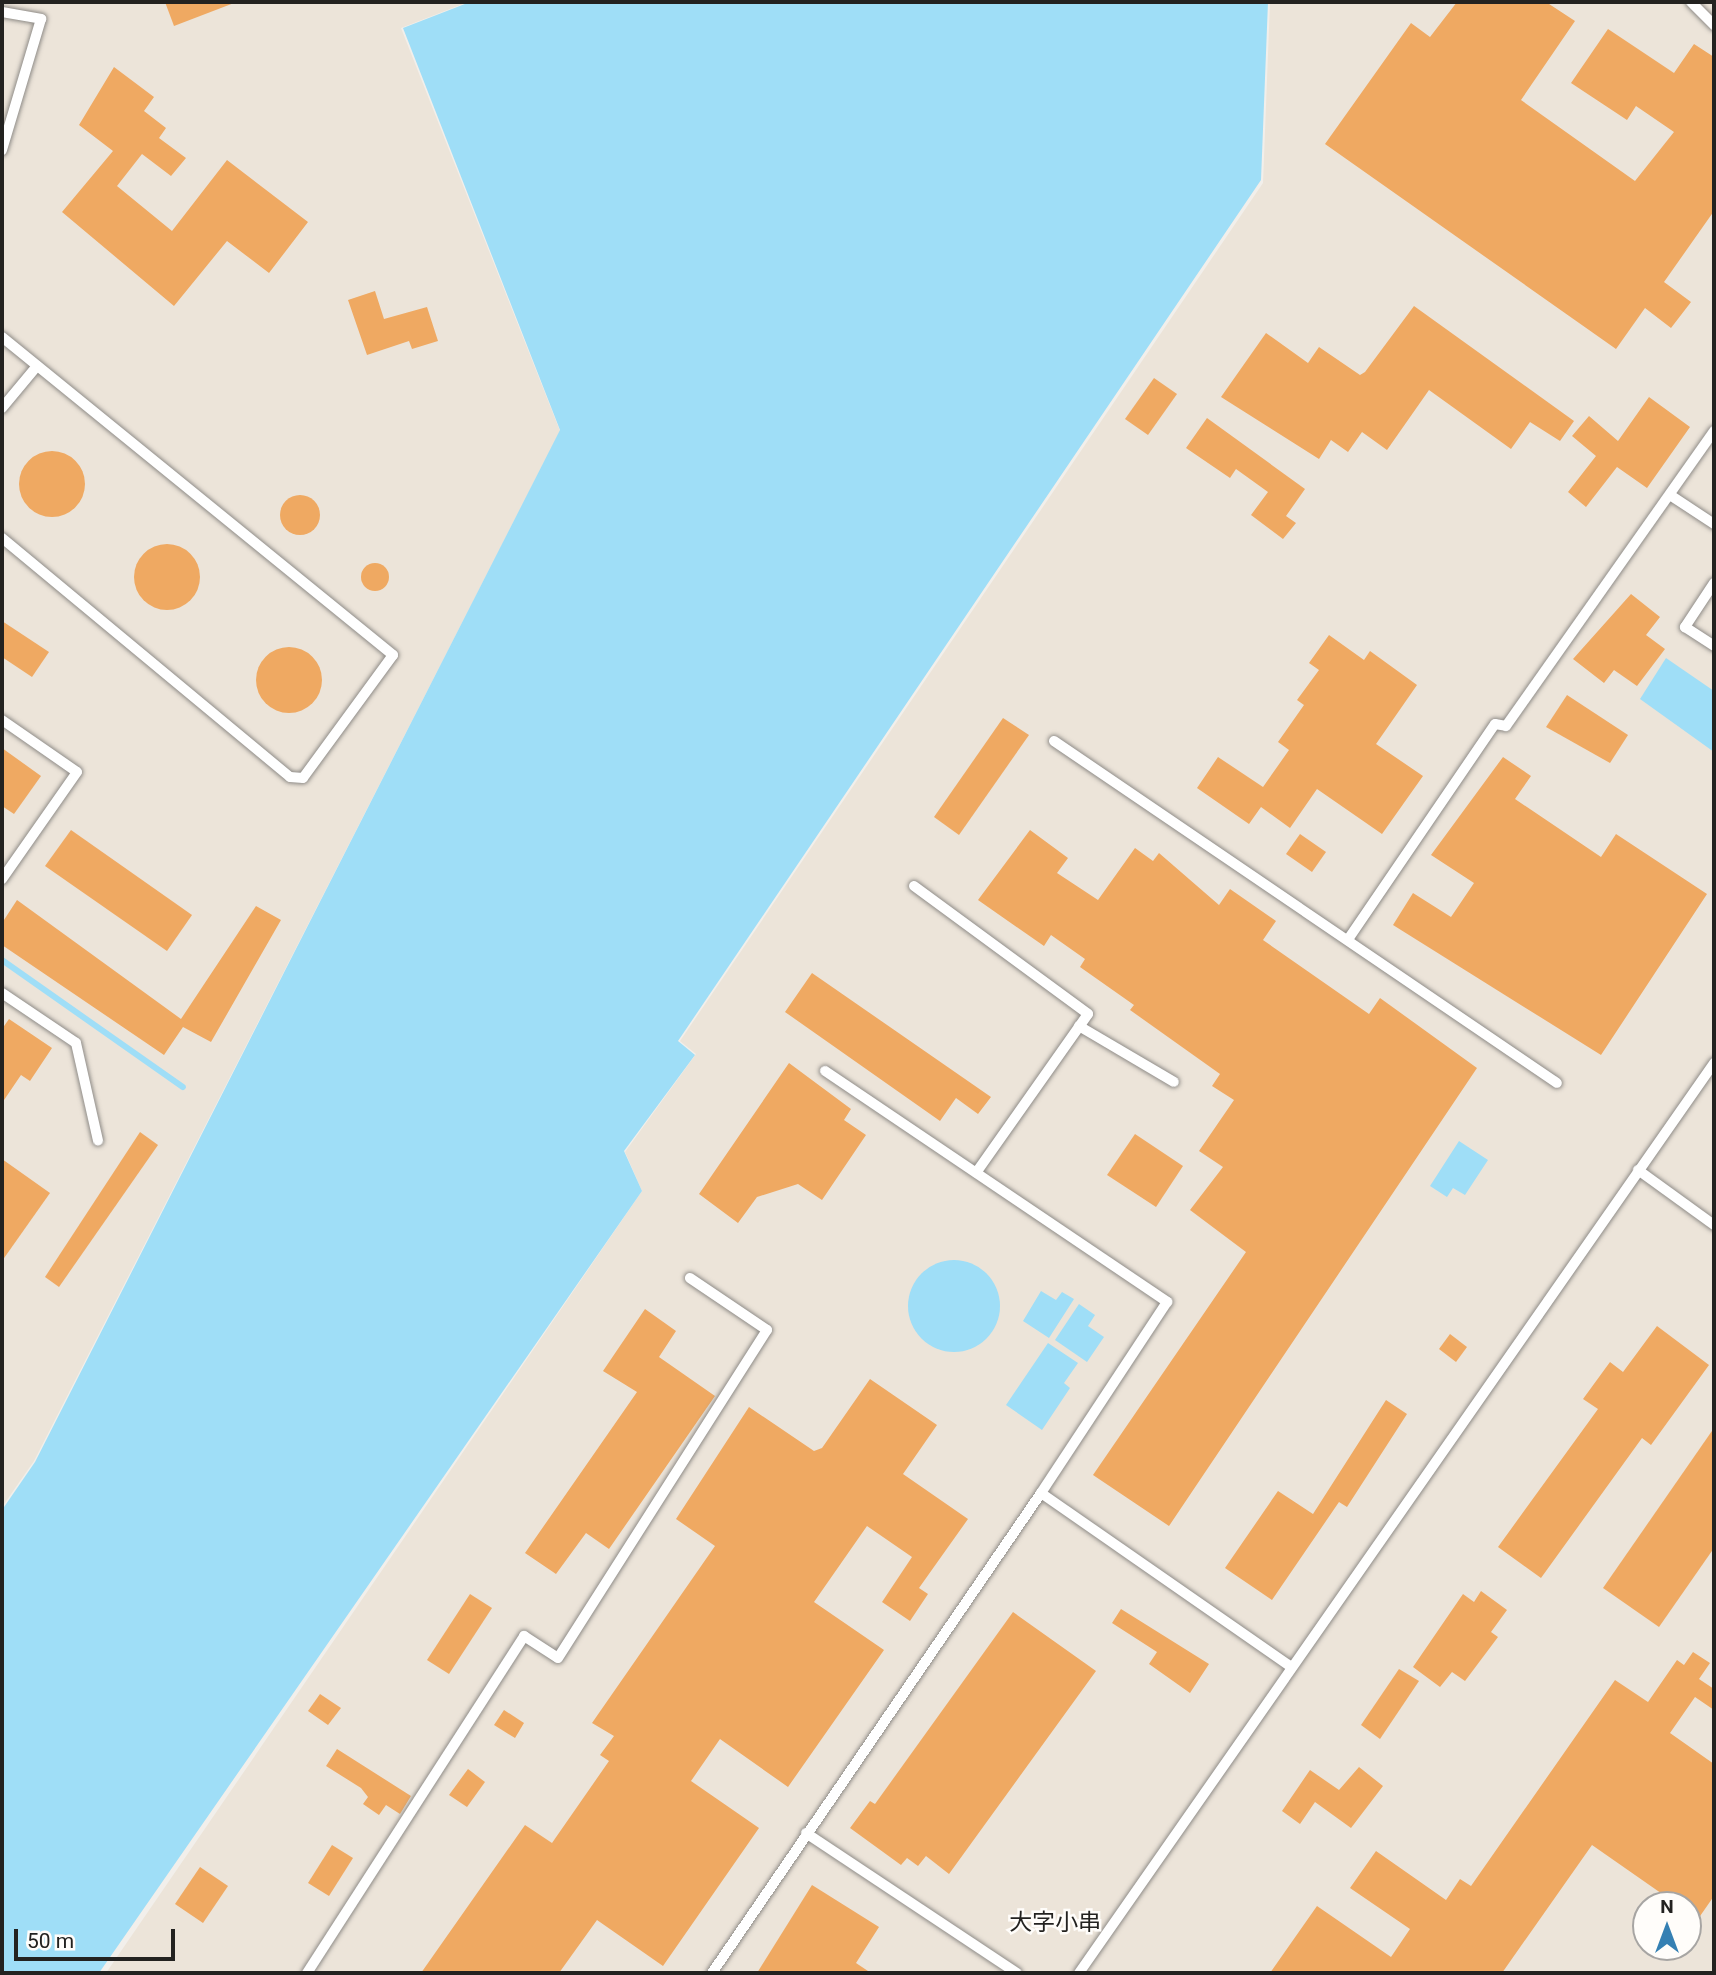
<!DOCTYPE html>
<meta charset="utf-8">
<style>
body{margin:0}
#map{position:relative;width:1716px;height:1975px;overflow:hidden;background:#f2efeb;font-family:Roboto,"Noto Sans JP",sans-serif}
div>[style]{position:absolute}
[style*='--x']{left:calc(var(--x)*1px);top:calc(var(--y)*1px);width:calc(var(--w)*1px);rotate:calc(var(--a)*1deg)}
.built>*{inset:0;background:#ece4d9}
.water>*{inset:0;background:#9fdef7}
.round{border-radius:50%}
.stream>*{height:6px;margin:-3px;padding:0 3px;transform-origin:3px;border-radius:3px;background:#9fdef7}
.building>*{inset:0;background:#efa962}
.roads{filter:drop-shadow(0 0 2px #8f8c88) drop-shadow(0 0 2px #8f8c88)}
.lane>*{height:10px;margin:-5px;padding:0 5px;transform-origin:5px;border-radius:5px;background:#fff}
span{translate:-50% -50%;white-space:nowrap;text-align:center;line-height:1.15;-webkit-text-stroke:5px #fffdfa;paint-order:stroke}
.quarter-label{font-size:23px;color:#232220}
.frame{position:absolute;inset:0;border:4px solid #232220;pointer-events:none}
.north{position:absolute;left:1632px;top:1891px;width:70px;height:70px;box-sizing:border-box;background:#fffdfa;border:2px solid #a7a5a3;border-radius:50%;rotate:0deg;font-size:19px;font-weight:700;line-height:28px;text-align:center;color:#232220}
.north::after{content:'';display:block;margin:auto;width:24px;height:32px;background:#3580b3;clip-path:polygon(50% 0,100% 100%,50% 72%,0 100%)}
.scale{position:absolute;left:14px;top:1929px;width:161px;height:32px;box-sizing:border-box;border:4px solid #232220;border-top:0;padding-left:9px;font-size:21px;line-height:24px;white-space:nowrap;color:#232220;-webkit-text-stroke:5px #fffdfa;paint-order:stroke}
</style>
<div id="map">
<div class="built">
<i style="clip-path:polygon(2px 2px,468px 2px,401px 28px,560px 431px,34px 1461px,2px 1507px)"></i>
<i style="clip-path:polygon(evenodd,1270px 2px,1714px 2px,1714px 1973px,106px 1973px,642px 1191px,625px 1152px,696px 1054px,680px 1041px,1263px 183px,1270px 2px,1646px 1905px,1688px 1905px,1688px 1947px,1646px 1947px,1646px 1905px)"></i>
</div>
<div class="water">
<i style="clip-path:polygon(470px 2px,1268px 2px,1261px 180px,678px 1041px,695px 1055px,624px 1151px,642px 1191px,99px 1973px,2px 1973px,2px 1510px,35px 1462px,560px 430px,403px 28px)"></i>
<i style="clip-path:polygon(1666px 658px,1714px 691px,1714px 752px,1640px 699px)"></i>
<i style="clip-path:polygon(1459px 1141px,1488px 1160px,1465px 1195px,1453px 1188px,1447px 1197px,1430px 1186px)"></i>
<i class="round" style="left:908px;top:1260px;width:92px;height:92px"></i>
<i style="clip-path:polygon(1041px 1291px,1056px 1300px,1062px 1292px,1074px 1299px,1049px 1338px,1023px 1321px)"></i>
<i style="clip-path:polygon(1079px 1304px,1095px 1315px,1088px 1326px,1104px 1337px,1087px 1362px,1055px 1340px)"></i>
<i style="clip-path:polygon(1048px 1343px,1078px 1363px,1064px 1383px,1070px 1388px,1042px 1430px,1006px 1405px)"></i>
</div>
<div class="stream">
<i style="--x:2;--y:960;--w:221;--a:35.1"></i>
</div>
<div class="building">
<i style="clip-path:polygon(165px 2px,234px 2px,234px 3px,174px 26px)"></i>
<i style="clip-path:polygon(1457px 2px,1546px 2px,1575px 21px,1521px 100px,1635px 181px,1674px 132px,1636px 106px,1627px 120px,1571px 83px,1608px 29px,1674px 73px,1694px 44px,1714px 57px,1714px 211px,1664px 282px,1691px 302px,1671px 328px,1645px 308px,1616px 349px,1325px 144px,1411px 23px,1430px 37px)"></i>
<i style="clip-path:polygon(114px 67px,154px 97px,144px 111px,166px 128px,159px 138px,186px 158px,171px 176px,142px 154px,117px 186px,172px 231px,227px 160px,308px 222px,269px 273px,227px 241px,174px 306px,62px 212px,113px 151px,79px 125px)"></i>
<i style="clip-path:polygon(375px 291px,384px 319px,427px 307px,438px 341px,412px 349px,409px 341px,367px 355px,348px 300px)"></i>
<i style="clip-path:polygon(1414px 306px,1574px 421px,1560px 441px,1530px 422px,1511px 449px,1429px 390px,1387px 450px,1362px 432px,1348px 452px,1331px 440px,1319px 459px,1221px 397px,1266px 333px,1308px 363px,1319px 347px,1360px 375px,1365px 372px)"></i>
<i style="clip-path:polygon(1154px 378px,1177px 394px,1148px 435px,1125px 419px)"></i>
<i style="clip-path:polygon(1649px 397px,1690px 427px,1647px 488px,1617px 467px,1586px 507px,1568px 492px,1596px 456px,1572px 436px,1589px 416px,1618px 441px)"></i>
<i style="clip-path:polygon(1207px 418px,1305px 489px,1286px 516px,1296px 523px,1283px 539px,1251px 515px,1268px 492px,1236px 469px,1230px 478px,1186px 448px)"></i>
<i class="round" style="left:19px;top:451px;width:66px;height:66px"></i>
<i class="round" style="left:280px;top:495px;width:40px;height:40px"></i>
<i class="round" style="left:134px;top:544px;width:66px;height:66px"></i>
<i class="round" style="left:361px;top:563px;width:28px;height:28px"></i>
<i style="clip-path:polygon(1631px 594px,1660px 617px,1646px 635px,1665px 649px,1637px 686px,1614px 670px,1604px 683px,1573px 659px)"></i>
<i style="clip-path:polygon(2px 621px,49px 652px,32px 677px,2px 657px)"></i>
<i style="clip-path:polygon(1329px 635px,1364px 660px,1370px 651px,1417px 685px,1376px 744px,1423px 776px,1382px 834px,1317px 789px,1290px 828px,1261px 807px,1249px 824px,1197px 788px,1218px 757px,1263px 787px,1289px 750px,1278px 742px,1304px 705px,1297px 700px,1319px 670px,1309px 663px)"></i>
<i class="round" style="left:256px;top:647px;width:66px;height:66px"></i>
<i style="clip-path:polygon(1567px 695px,1628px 735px,1610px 763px,1546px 727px)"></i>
<i style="clip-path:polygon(1003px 718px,1029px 735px,959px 835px,934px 817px)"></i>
<i style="clip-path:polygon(2px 748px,41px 776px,14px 814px,2px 806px)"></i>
<i style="clip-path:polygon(1503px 757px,1531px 776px,1515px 799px,1601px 857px,1616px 834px,1707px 894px,1601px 1055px,1393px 925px,1413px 893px,1451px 917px,1474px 883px,1431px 855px)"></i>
<i style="clip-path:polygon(71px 830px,192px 915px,167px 951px,45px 866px)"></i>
<i style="clip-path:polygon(1030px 830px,1068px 858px,1057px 873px,1098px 900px,1135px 848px,1153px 861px,1159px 853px,1219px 905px,1230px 889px,1276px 921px,1263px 940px,1369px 1014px,1380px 998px,1477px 1068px,1169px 1526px,1093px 1475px,1246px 1252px,1190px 1210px,1223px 1167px,1199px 1151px,1234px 1100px,1212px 1086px,1220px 1074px,1130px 1010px,1134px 1005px,1080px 967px,1085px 959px,1051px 935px,1044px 946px,978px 900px)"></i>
<i style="clip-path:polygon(1300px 834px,1326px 852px,1312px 872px,1286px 854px)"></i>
<i style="clip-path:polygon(17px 900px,181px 1019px,256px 906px,281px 920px,211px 1042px,183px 1027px,164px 1055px,2px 945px,2px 923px)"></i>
<i style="clip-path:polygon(812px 973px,991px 1097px,978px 1114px,956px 1098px,940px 1121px,785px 1012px)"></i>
<i style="clip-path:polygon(9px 1019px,52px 1048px,30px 1081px,21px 1075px,2px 1103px,2px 1029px)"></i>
<i style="clip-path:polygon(789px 1063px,851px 1109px,844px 1120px,866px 1135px,822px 1200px,798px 1184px,757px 1197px,738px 1223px,699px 1194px)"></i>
<i style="clip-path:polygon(140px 1132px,158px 1145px,59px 1287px,45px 1277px)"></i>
<i style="clip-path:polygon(1135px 1134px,1183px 1166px,1156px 1207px,1107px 1175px)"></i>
<i style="clip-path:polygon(2px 1159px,50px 1193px,2px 1261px)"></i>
<i style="clip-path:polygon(645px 1309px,676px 1331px,659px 1357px,715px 1396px,609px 1549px,586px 1533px,556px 1574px,525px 1553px,637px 1392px,603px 1371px)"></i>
<i style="clip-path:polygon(1657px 1326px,1709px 1365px,1651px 1445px,1642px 1438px,1541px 1578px,1498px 1547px,1598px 1409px,1583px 1399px,1610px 1362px,1623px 1372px)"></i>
<i style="clip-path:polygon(1450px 1334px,1467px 1347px,1456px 1362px,1439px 1349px)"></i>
<i style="clip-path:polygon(870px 1379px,937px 1425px,903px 1474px,968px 1519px,919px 1588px,928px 1594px,910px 1621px,882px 1602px,912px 1557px,867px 1526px,814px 1602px,884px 1650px,788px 1787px,720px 1739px,691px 1781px,759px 1828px,663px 1966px,597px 1920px,559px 1973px,421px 1973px,525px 1825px,552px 1843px,609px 1761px,600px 1755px,614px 1736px,592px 1723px,715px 1546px,676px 1519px,749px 1407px,814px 1451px,822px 1448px)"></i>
<i style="clip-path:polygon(1386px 1400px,1407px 1414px,1347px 1507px,1339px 1502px,1272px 1600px,1225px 1568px,1278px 1491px,1313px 1514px)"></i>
<i style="clip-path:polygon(1714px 1428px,1714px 1548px,1659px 1627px,1603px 1588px)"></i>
<i style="clip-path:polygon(1481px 1591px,1507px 1610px,1491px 1632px,1498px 1637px,1465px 1681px,1452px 1672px,1440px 1687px,1413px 1667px,1463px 1594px,1474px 1602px)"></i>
<i style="clip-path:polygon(470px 1594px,492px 1608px,449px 1674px,427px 1660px)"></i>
<i style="clip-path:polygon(1121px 1609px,1209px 1664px,1190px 1693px,1149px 1664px,1157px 1652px,1112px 1623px)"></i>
<i style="clip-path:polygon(1013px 1612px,1096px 1671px,949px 1874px,926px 1856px,918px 1866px,907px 1858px,901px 1865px,850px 1828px,870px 1801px,875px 1804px)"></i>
<i style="clip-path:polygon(1693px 1652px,1710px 1663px,1699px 1679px,1714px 1689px,1714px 1710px,1695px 1697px,1670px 1733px,1714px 1764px,1714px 1896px,1698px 1919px,1688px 1905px,1678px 1905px,1592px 1845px,1502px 1973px,1270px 1973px,1317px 1906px,1391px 1957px,1410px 1929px,1350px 1888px,1376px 1851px,1446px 1900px,1460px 1879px,1471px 1886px,1615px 1680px,1648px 1702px,1677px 1660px,1684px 1665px)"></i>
<i style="clip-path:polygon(1399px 1669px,1419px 1681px,1380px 1739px,1361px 1725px)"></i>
<i style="clip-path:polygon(320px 1694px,341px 1708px,328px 1725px,308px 1711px)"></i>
<i style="clip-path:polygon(504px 1710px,524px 1723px,515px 1738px,494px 1725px)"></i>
<i style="clip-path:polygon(337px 1749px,411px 1796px,400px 1814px,386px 1805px,379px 1815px,363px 1804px,368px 1797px,361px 1788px,326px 1766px)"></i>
<i style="clip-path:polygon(1359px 1767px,1383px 1786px,1351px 1828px,1315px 1802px,1300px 1824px,1282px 1811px,1310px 1770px,1339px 1790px)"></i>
<i style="clip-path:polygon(468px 1769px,485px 1782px,467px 1807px,449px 1795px)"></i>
<i style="clip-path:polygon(332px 1845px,353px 1858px,329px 1896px,308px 1883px)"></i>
<i style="clip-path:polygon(200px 1867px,228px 1886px,203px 1923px,175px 1904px)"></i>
<i style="clip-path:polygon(812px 1885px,879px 1927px,856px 1963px,871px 1973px,757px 1973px)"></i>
</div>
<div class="roads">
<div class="lane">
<i style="--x:1691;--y:2;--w:33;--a:45"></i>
<i style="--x:2;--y:12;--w:40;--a:10"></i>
<i style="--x:41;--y:19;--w:137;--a:106.6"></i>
<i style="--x:2;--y:337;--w:504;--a:39.12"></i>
<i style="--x:393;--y:655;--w:152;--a:126.2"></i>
<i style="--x:303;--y:778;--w:13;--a:-176"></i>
<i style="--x:290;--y:777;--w:374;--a:-140.3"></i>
<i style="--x:2;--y:408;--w:55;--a:-50.2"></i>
<i style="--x:1670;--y:495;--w:53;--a:33.4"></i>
<i style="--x:1714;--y:583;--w:53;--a:123.4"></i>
<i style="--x:1685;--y:627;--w:35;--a:33"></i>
<i style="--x:2;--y:720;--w:91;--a:34.7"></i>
<i style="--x:77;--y:772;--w:131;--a:125"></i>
<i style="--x:1054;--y:741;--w:608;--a:34.21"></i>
<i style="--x:914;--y:886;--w:216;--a:36.3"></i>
<i style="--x:1088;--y:1014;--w:194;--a:125.2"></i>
<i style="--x:1349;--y:938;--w:259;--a:-55.7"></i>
<i style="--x:1495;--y:724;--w:11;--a:10"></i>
<i style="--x:1506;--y:726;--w:361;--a:-54.8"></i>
<i style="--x:2;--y:993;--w:89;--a:34"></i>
<i style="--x:76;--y:1043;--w:100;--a:77.3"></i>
<i style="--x:1079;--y:1026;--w:110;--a:30.5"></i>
<i style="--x:825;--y:1071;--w:413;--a:34"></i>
<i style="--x:1167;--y:1302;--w:229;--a:123.4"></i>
<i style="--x:1638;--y:1170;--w:94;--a:35.9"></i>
<i style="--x:806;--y:1833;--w:253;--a:33.6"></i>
<i style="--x:307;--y:1973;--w:401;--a:-57.2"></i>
<i style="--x:524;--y:1636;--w:40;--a:32.9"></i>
<i style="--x:558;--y:1658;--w:389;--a:-57.5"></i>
<i style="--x:767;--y:1330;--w:93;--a:-146"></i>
<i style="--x:712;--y:1973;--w:582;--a:-55.57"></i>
<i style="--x:1041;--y:1493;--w:305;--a:34.8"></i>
<i style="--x:1079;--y:1973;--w:1110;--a:-55.09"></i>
</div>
</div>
<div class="quarter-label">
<span style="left:1055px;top:1923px">大字小串</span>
</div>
<div class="frame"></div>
<div class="north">N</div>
<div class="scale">50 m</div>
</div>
